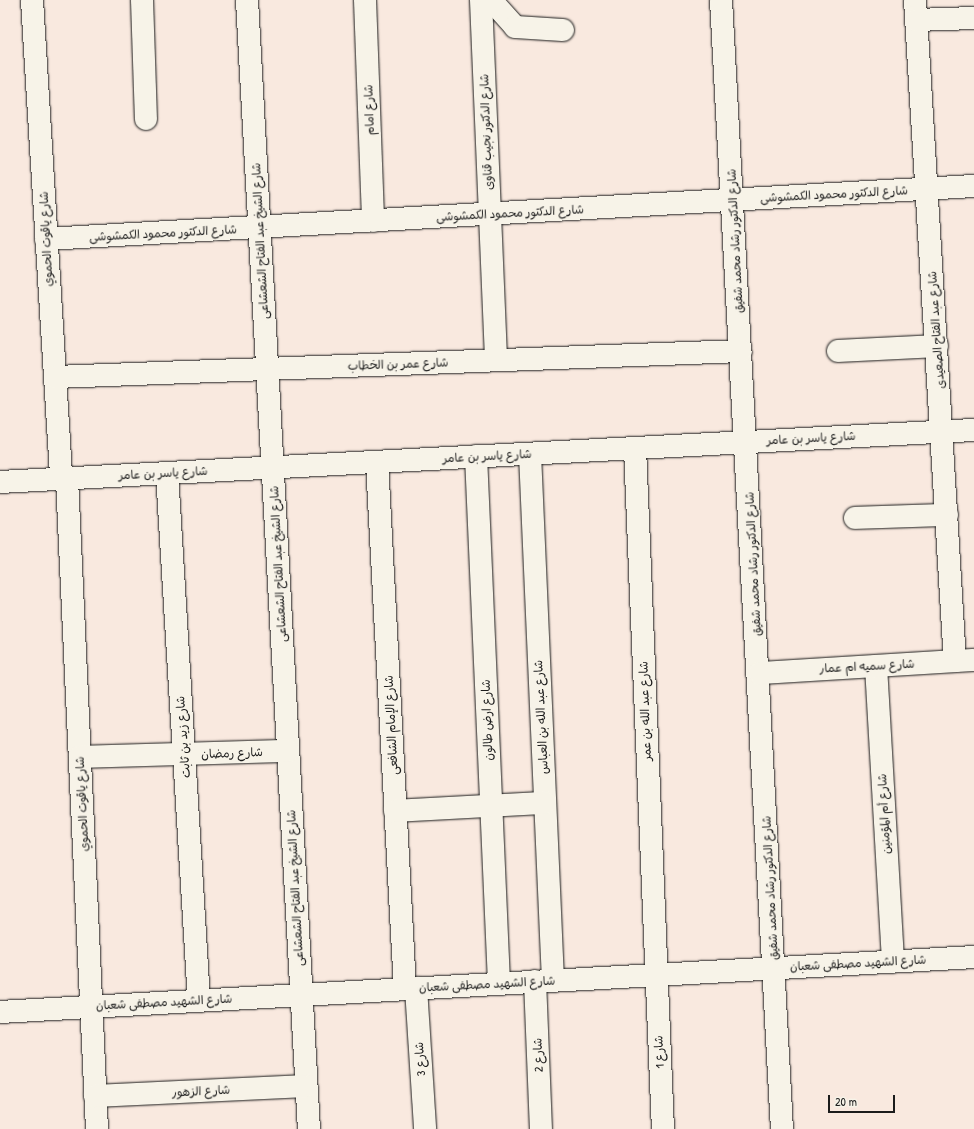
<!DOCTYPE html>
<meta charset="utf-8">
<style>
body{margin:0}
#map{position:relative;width:974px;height:1129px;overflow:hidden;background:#f9e9df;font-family:"Patrick Hand","Playpen Sans Arabic",sans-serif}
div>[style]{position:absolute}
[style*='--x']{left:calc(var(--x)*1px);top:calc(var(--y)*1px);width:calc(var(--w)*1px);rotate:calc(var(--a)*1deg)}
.roads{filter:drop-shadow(0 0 1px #1c1c1c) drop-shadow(0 0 1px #1c1c1c)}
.minor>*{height:22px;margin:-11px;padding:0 11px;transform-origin:11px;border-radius:11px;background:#f7f3e8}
span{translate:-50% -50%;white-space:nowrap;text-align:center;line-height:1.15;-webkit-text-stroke:3px #f7f3e8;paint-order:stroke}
.street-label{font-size:12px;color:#1c1c1c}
.scale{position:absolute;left:828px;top:1095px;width:67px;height:18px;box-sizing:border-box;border:2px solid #1c1c1c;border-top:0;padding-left:5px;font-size:12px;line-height:14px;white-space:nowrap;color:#1c1c1c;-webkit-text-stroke:3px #f7f3e8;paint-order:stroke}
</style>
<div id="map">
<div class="roads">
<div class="minor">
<i style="--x:32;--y:0;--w:480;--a:86.5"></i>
<i style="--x:142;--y:0;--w:119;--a:88.1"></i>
<i style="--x:247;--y:0;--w:1131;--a:86.86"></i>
<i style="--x:365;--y:0;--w:221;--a:87.9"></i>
<i style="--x:481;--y:0;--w:360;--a:87.6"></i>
<i style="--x:491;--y:0;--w:36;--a:48"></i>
<i style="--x:515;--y:27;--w:48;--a:3.6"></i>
<i style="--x:721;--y:0;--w:1131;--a:86.91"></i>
<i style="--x:915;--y:0;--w:662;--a:86.54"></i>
<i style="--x:916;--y:20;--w:58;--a:-2"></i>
<i style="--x:46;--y:239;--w:930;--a:-3.27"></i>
<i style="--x:838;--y:351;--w:99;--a:-2.9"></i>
<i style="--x:55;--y:377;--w:686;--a:-2.17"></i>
<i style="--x:635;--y:448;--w:682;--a:87.65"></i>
<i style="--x:530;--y:454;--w:527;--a:87.5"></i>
<i style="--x:476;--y:456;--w:528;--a:87.5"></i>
<i style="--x:377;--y:462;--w:528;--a:86.96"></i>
<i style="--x:167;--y:473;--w:528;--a:86.53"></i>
<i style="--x:67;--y:479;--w:651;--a:87.36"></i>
<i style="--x:0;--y:482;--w:975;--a:-3.06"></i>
<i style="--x:855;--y:518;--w:92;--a:-1.9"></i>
<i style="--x:876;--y:666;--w:296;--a:86.7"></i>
<i style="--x:760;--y:673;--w:214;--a:-3.5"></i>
<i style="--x:80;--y:757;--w:208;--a:-1.7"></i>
<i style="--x:395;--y:811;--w:150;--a:-3.1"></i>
<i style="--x:535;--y:981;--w:148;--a:87.7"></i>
<i style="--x:416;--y:988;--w:141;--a:86.3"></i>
<i style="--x:0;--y:1012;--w:976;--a:-3.23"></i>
<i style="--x:95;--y:1096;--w:211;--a:-2.7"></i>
</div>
</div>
<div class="street-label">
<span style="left:369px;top:110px;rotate:-92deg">شارع امام</span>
<span style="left:486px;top:132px;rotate:-92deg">شارع الدكتور نجيب قناوى</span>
<span style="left:834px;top:194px;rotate:-3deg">شارع الدكتور محمود الكمشوشى</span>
<span style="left:510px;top:213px;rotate:-3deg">شارع الدكتور محمود الكمشوشى</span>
<span style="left:163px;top:233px;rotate:-3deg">شارع الدكتور محمود الكمشوشى</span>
<span style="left:46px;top:239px;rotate:-93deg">شارع ياقوت الحموي</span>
<span style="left:260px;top:241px;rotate:-93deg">شارع الشيخ عبد الفتاح الشعشاعى</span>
<span style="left:735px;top:241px;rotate:-93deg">شارع الدكتور رشاد محمد شفيق</span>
<span style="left:936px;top:330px;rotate:-94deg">شارع عبد الفتاح الصعيدى</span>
<span style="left:398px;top:364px;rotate:-2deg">شارع عمر بن الخطاب</span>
<span style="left:811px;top:438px;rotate:-3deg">شارع ياسر بن عامر</span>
<span style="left:487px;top:456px;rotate:-3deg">شارع ياسر بن عامر</span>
<span style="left:163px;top:473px;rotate:-3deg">شارع ياسر بن عامر</span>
<span style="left:278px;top:564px;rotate:-93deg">شارع الشيخ عبد الفتاح الشعشاعى</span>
<span style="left:753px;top:564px;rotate:-93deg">شارع الدكتور رشاد محمد شفيق</span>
<span style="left:867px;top:666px;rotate:-3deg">شارع سميه ام عمار</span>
<span style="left:645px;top:711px;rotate:-92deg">شارع عبد الله بن عمر</span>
<span style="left:541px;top:717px;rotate:-93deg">شارع عبد الله بن العباس</span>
<span style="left:487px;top:720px;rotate:-92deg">شارع ارض طالون</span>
<span style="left:391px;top:725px;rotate:-93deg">شارع الإمام الشافعى</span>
<span style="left:183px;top:737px;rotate:-94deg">شارع زيد بن ثابت</span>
<span style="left:232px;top:753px;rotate:-2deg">شارع رمضان</span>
<span style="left:82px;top:804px;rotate:-93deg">شارع ياقوت الحموي</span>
<span style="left:884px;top:814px;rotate:-93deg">شارع أم المؤمنين</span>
<span style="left:295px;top:888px;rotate:-93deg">شارع الشيخ عبد الفتاح الشعشاعى</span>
<span style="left:770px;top:888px;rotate:-93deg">شارع الدكتور رشاد محمد شفيق</span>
<span style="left:858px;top:963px;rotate:-3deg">شارع الشهيد مصطفى شعبان</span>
<span style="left:487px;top:984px;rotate:-3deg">شارع الشهيد مصطفى شعبان</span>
<span style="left:164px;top:1002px;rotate:-3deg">شارع الشهيد مصطفى شعبان</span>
<span style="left:659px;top:1052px;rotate:-93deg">شارع 1</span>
<span style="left:538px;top:1055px;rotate:-92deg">شارع 2</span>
<span style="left:420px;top:1059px;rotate:-94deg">شارع 3</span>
<span style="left:201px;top:1091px;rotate:-3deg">شارع الزهور</span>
</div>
<div class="scale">20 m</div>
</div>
